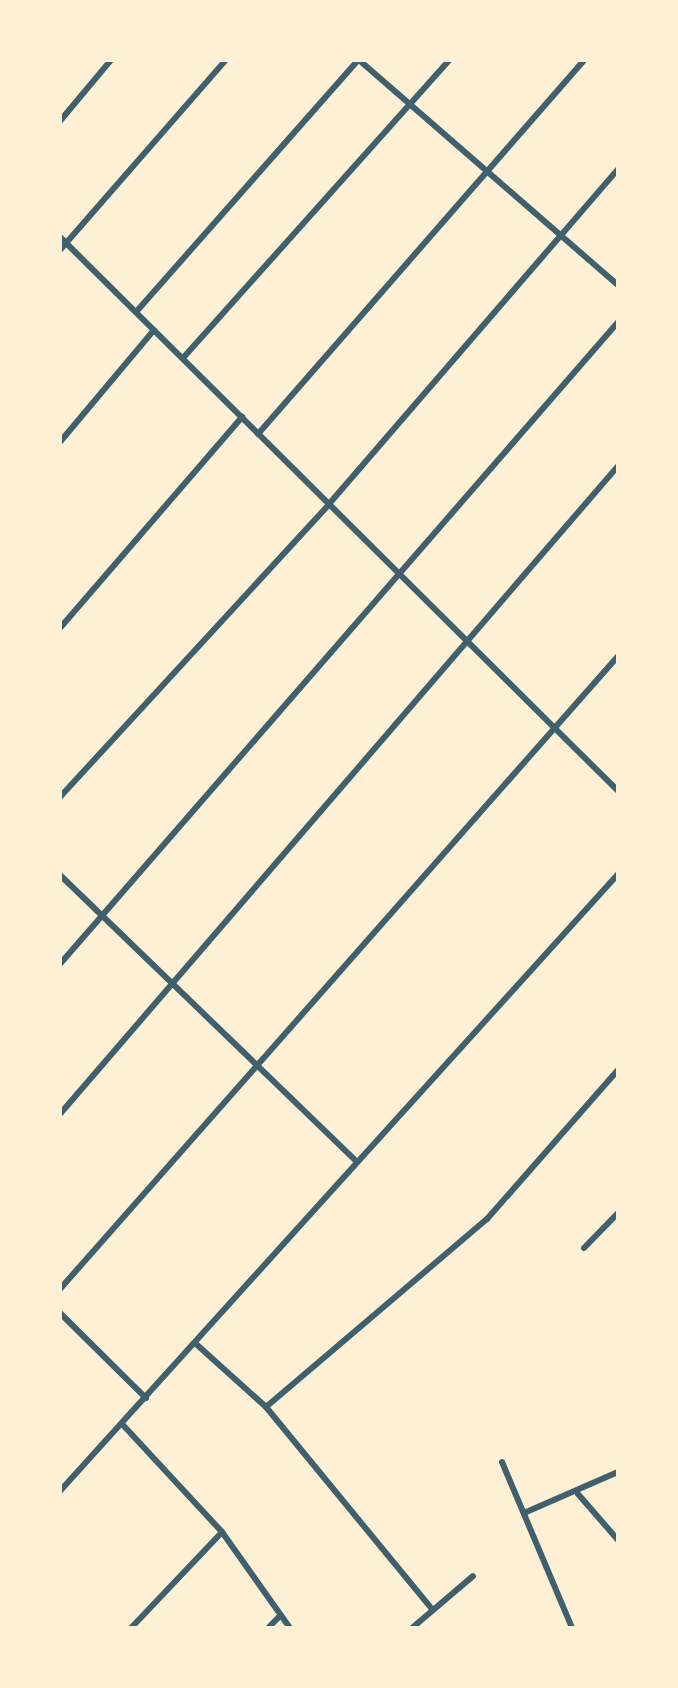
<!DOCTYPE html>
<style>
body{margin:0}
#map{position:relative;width:678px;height:1688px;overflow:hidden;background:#fdf0d5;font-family:Inter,sans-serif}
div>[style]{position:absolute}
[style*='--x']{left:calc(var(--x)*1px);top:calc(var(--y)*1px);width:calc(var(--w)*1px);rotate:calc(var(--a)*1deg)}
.minor>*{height:6px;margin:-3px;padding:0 3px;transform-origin:3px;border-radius:3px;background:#3f606c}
span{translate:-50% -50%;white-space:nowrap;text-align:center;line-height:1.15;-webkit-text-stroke:4.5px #fdf0d5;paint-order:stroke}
.frame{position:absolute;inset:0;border:62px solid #fdf0d5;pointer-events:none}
</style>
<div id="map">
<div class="minor">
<i style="--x:359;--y:60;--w:343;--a:41"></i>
<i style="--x:60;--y:121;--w:80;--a:-50.1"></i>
<i style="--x:60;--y:237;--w:786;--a:44.79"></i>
<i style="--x:60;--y:250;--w:252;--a:-48.9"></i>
<i style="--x:136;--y:312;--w:336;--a:-48.6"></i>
<i style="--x:183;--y:358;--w:399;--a:-48.2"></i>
<i style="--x:258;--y:434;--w:496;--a:-48.9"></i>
<i style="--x:60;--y:442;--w:146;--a:-50"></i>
<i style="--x:60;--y:628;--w:279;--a:-49.2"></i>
<i style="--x:60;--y:797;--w:398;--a:-47.4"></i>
<i style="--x:329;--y:504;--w:442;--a:-49.2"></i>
<i style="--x:60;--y:875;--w:410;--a:44"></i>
<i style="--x:60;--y:964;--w:851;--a:-49"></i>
<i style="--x:60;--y:1114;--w:855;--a:-49.27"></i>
<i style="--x:584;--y:1248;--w:49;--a:-45.8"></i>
<i style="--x:60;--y:1289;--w:844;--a:-48.6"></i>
<i style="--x:60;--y:1313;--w:121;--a:44.7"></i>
<i style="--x:195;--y:1343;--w:96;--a:42"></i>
<i style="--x:266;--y:1407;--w:260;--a:50.6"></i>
<i style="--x:266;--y:1407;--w:290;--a:-40.4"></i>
<i style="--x:487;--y:1219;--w:198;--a:-48.7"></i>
<i style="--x:123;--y:1425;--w:146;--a:47.2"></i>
<i style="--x:222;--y:1532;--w:118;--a:54.7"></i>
<i style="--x:502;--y:1462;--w:180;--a:67.1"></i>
<i style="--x:60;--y:1491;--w:832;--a:-47.87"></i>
<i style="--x:578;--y:1494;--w:61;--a:49"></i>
<i style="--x:524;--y:1513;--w:103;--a:-23.6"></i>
<i style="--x:131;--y:1628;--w:132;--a:-46.5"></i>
<i style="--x:268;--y:1628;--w:17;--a:-45"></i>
<i style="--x:412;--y:1628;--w:80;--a:-40.4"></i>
</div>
<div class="frame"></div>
</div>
